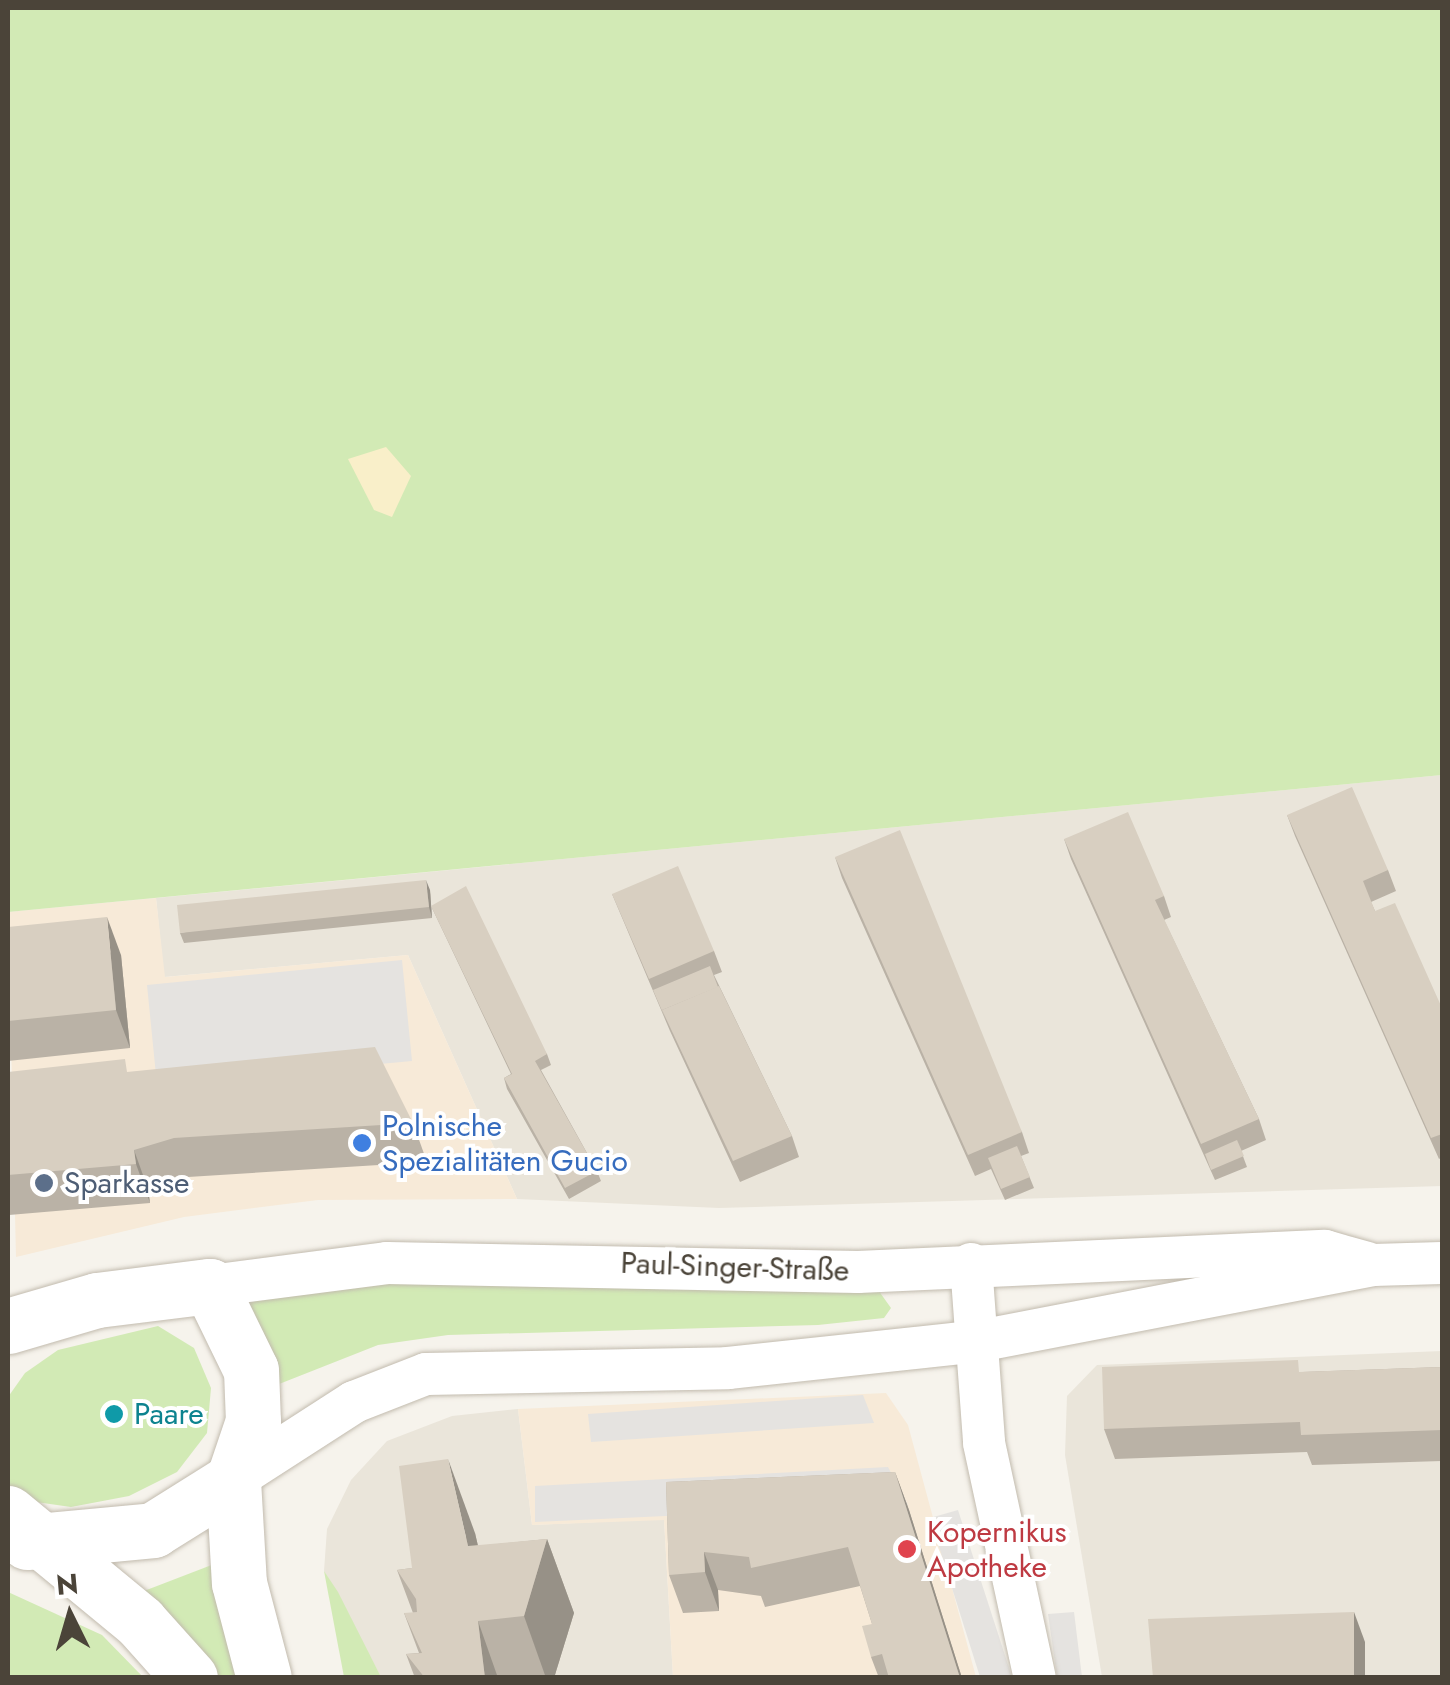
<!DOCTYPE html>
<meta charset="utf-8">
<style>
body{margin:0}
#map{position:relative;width:1450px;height:1685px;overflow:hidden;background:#f6f3ec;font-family:Jost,sans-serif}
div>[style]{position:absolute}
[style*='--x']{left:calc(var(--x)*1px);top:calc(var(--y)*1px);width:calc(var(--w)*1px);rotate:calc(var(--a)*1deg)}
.residential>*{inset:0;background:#eae5da}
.commercial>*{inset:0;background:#f7ead8}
.green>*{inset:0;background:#d2eab5}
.sand>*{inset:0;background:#f9efc9}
.parking>*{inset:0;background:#e5e3e0}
.roads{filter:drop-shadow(0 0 2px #c2bbae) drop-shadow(0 0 2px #c2bbae)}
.minor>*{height:42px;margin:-21px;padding:0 21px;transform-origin:21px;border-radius:21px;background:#fff}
.tertiary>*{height:55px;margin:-27.5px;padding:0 27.5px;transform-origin:27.5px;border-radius:27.5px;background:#fff}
.wall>*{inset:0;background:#bab2a6}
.shaded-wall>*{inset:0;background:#979187}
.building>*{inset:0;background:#d8cfc1}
.dots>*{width:28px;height:28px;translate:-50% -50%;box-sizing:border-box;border:5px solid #fff;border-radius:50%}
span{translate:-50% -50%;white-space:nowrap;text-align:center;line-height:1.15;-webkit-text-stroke:8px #fff;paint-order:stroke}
.shop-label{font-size:30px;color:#366cbe}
.left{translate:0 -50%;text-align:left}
.service-label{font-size:30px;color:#4e5e75}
.street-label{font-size:30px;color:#4b4439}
.culture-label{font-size:30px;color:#0d838f}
.health-label{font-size:30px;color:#be3a42}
.frame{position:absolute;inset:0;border:10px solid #4b4439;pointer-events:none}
.north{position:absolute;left:20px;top:1565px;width:100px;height:100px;-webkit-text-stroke:8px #fff;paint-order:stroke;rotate:355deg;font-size:28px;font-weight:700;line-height:40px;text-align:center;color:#4b4439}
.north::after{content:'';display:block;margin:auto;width:35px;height:45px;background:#4b4439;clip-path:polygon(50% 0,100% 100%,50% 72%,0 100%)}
</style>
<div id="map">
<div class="residential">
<i style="clip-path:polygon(1442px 775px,1442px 1186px,719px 1208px,517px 1199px,408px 955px,164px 977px,156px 898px)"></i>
<i style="clip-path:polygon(1442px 1351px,1442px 1677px,1102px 1677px,1065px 1455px,1067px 1396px,1097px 1365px)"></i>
<i style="clip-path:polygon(518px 1409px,532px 1525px,664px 1519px,673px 1677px,381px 1677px,324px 1571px,327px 1529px,351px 1480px,387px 1441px,452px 1416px)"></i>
</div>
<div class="commercial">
<i style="clip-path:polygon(156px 898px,165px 977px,408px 955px,517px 1199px,318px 1200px,184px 1217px,16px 1257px,8px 912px)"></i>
<i style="clip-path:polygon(886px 1393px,908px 1425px,976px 1677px,673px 1677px,664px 1520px,532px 1525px,518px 1409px)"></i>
</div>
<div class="green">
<i style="clip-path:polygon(8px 8px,1442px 8px,1442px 775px,8px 912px)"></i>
<i style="clip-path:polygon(340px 1283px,876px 1287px,891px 1308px,884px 1318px,818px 1325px,448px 1335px,378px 1345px,269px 1388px,240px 1304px)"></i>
<i style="clip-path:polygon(158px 1326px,194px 1348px,211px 1388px,207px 1433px,177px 1472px,129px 1496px,71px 1507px,29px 1501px,8px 1484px,8px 1397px,25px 1373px,58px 1350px)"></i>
<i style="clip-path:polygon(222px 1561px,248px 1677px,217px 1677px,131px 1596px)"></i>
<i style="clip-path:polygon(324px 1571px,338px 1592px,381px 1677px,344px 1677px)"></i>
<i style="clip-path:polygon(8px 1592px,102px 1635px,143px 1677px,8px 1677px)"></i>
</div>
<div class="sand">
<i style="clip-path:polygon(386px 447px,411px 476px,392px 517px,374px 510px,348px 459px)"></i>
</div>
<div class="parking">
<i style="clip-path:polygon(402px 960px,412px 1061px,157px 1085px,147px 985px)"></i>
<i style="clip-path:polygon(863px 1395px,874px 1423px,591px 1442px,588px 1414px)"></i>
<i style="clip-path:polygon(888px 1467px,908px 1505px,535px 1522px,535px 1486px)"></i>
<i style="clip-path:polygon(958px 1510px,1012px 1677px,980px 1677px,930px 1518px)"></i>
<i style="clip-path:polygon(1074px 1612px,1082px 1677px,1057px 1677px,1048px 1614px)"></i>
</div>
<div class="roads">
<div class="minor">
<i style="--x:971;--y:1264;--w:179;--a:85.8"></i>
<i style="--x:984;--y:1443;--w:240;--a:77.8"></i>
<i style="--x:210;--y:1286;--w:178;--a:-7.4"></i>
<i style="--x:387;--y:1263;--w:471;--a:1.1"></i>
<i style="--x:858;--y:1272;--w:467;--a:-2.6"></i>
<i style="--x:1325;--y:1251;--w:44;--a:15.9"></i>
<i style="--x:233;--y:1480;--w:144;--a:-32.8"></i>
<i style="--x:354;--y:1402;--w:77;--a:-21.3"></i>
<i style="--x:426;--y:1374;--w:302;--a:-1.1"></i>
<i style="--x:728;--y:1368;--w:252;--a:-6.1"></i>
<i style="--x:979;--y:1341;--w:401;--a:-10.9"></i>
<i style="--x:1373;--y:1265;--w:69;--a:-1.7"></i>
</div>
<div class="tertiary">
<i style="--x:8;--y:1326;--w:93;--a:-16.3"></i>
<i style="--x:97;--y:1300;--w:114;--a:-7.1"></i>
<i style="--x:210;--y:1286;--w:93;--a:64"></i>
<i style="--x:251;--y:1370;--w:51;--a:87.8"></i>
<i style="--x:253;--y:1421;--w:62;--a:108.7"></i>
<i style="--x:233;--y:1480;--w:103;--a:86.7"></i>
<i style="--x:239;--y:1583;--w:98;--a:75.3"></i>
<i style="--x:8;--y:1513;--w:171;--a:39.5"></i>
<i style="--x:140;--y:1622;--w:75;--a:48.2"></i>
<i style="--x:27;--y:1542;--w:127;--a:-5.4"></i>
<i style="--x:153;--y:1530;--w:94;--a:-32"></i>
</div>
</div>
<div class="wall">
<i style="clip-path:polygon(1287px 815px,1388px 870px,1396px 891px,1371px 902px,1375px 911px,1442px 1008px,1442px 1157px,1439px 1159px,1295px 836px)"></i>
<i style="clip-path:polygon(1064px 839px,1164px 896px,1171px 917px,1164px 920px,1259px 1119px,1266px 1140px,1241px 1151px,1247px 1167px,1215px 1180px,1071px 859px)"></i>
<i style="clip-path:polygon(835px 857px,1022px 1132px,1029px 1153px,1021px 1156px,1034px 1188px,1005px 1200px,991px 1169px,975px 1176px,842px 878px)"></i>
<i style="clip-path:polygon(430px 890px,432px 918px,184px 943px,180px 933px)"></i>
<i style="clip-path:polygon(612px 894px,714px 951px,722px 972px,714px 975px,792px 1136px,799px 1157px,740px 1182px,670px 1031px)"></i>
<i style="clip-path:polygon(431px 906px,547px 1054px,551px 1065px,541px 1070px,597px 1171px,601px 1181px,569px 1199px,507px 1089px,504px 1078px,511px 1074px)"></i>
<i style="clip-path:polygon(8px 927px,121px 955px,130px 1048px,8px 1061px)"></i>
<i style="clip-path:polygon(8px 1072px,130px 1072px,413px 1123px,427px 1162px,188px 1177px,148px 1189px,150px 1203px,9px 1215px,8px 1211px)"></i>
<i style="clip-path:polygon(1442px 1367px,1442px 1461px,1312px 1465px,1307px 1452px,1115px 1459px,1104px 1429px,1302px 1372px)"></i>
<i style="clip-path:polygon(895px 1472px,909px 1510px,962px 1678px,879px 1678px,871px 1657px,872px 1624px,860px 1586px,765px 1607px,761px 1596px,718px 1590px,719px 1611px,683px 1613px,669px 1575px,666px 1482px)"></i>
<i style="clip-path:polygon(475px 1533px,478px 1546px,547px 1539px,574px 1613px,554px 1678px,415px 1678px,406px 1654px,419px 1653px,404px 1613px,413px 1613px,397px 1570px,412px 1568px)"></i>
</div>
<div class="shaded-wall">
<i style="clip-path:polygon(426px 880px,430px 890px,432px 918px,429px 907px)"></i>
<i style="clip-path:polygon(107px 917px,121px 955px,130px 1048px,116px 1010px)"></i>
<i style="clip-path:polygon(134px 1150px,148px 1189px,150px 1203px,136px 1164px)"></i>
<i style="clip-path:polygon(448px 1459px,475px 1533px,495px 1620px,468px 1546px)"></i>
<i style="clip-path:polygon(895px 1472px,909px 1510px,962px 1678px,960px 1678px)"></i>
<i style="clip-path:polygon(547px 1539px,574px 1613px,554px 1678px,546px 1678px,524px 1616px)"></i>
<i style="clip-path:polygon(704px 1552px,718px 1590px,719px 1611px,705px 1572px)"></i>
<i style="clip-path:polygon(1354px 1612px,1365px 1642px,1365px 1678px,1354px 1678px)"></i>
<i style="clip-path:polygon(478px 1621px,498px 1678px,485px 1678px)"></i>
</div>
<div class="building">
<i style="clip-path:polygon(1352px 787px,1388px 870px,1363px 881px,1375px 911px,1395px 903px,1442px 1008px,1442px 1134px,1431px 1138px,1287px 815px)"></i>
<i style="clip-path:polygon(1128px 812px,1164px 896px,1155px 900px,1259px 1119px,1201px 1144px,1064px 839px)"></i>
<i style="clip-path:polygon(900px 830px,1022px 1132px,968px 1155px,835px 857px)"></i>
<i style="clip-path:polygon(678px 866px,714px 951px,649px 979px,612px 894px)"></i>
<i style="clip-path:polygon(426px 880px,429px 907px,180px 933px,177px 905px)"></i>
<i style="clip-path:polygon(466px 886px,547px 1054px,535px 1061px,597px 1171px,565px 1188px,504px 1078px,512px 1074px,431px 906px)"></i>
<i style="clip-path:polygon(107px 917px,116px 1010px,8px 1021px,8px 927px)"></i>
<i style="clip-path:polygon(710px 966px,718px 987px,662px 1010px,666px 1020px,653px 990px)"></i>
<i style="clip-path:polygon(719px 986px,792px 1136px,733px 1161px,662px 1010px)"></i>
<i style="clip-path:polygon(375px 1047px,413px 1123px,174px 1138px,134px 1150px,136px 1164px,8px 1175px,8px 1072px,125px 1059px,127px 1072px)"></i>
<i style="clip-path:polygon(1237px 1140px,1244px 1156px,1211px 1170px,1205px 1154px)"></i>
<i style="clip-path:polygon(1017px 1146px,1030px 1177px,1001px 1189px,988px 1158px)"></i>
<i style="clip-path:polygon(1298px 1360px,1299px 1372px,1442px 1367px,1442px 1430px,1301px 1435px,1300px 1422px,1104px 1429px,1102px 1367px)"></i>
<i style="clip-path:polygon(448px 1459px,468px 1546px,547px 1539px,524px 1616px,478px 1621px,485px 1678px,425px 1678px,406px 1654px,422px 1653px,404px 1613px,417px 1612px,416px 1599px,397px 1570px,412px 1568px,399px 1466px)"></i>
<i style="clip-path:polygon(895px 1472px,960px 1678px,889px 1678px,882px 1654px,871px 1657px,862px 1626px,872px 1624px,848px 1547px,751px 1568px,749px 1557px,704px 1552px,705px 1572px,669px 1575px,666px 1482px)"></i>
<i style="clip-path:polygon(1354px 1612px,1354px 1676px,1153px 1678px,1148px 1619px)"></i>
</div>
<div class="dots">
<i style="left:362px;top:1143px;background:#3f7fe0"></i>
<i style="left:44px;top:1183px;background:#5c6f8a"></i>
<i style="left:114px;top:1414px;background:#0f9aa8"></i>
<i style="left:907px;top:1549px;background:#e0444e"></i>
</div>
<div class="shop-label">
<span class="left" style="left:382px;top:1143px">Polnische<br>Spezialitäten Gucio</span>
</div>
<div class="service-label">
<span class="left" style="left:64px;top:1183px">Sparkasse</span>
</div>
<div class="street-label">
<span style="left:735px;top:1267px;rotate:2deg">Paul-Singer-Straße</span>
</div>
<div class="culture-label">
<span class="left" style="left:134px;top:1414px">Paare</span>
</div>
<div class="health-label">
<span class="left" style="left:927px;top:1549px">Kopernikus<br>Apotheke</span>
</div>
<div class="frame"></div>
<div class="north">N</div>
</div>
